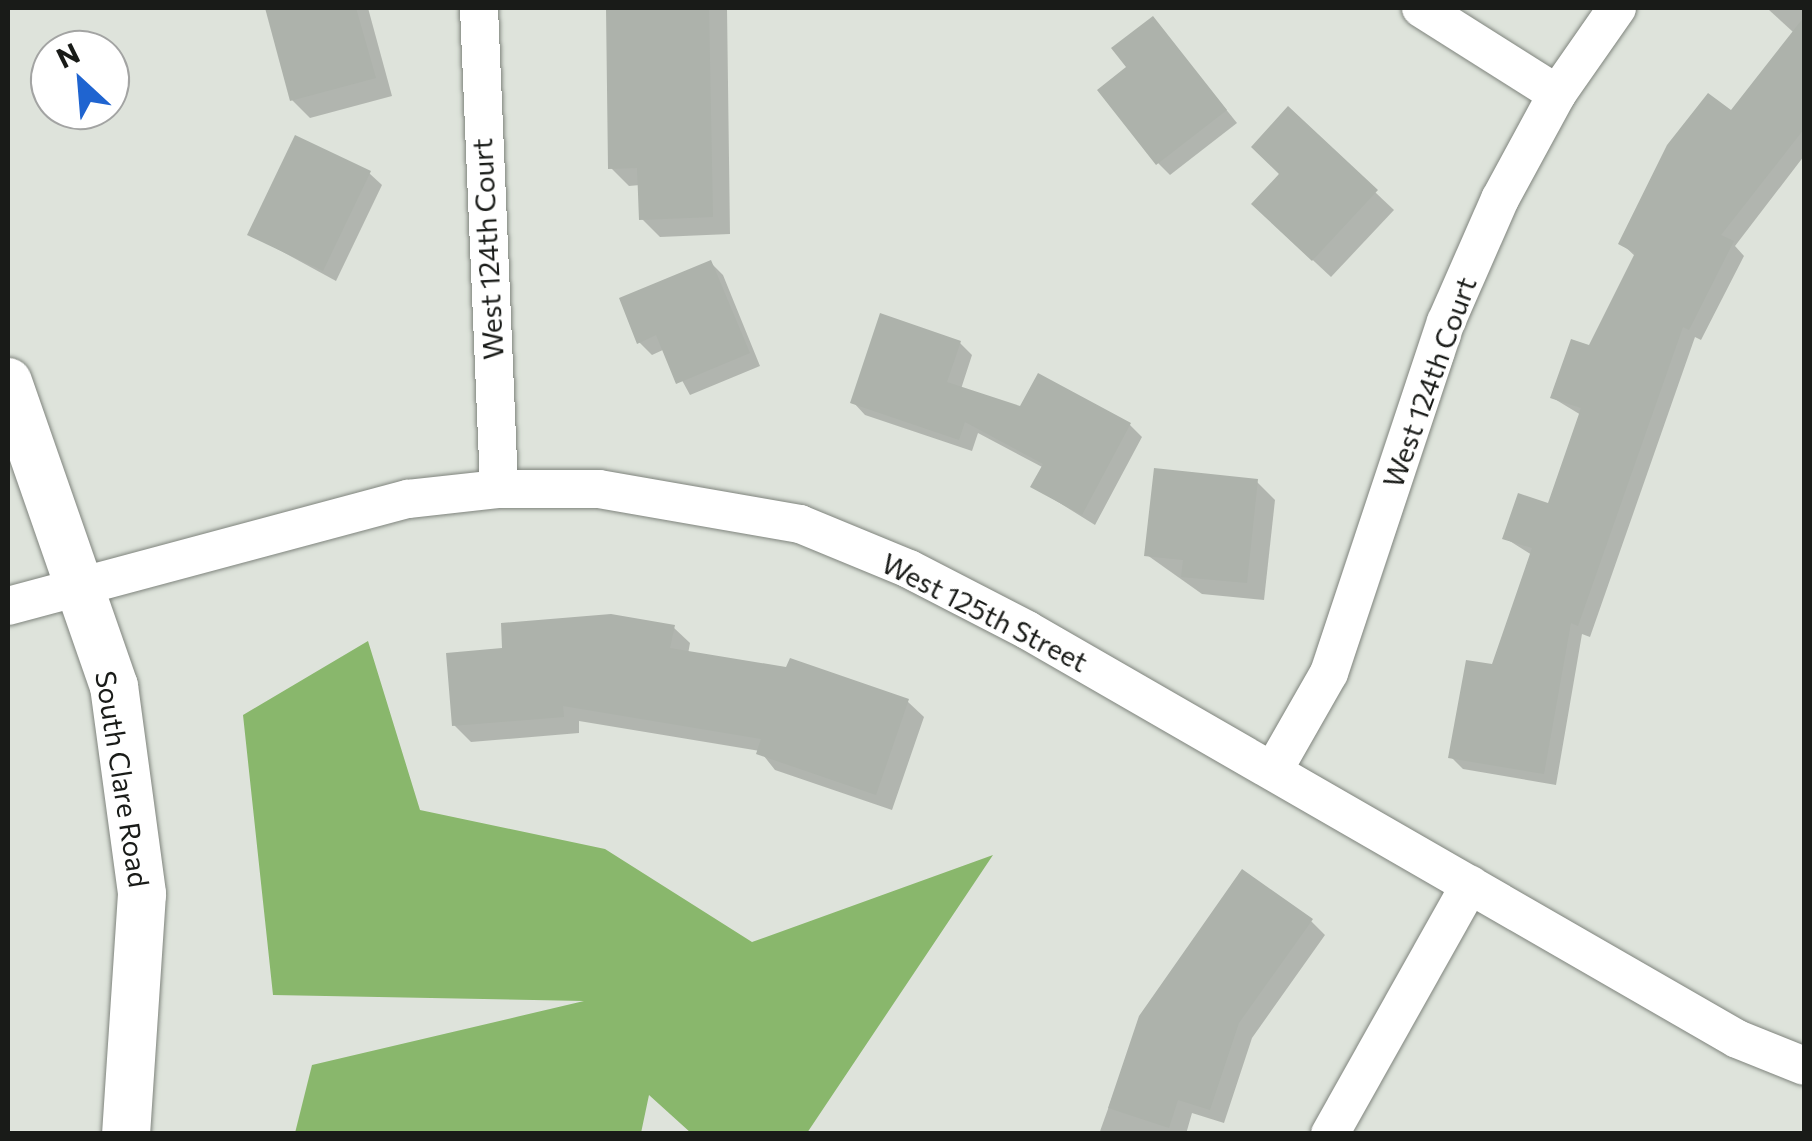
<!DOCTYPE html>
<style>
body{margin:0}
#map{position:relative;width:1812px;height:1141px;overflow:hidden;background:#dee3db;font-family:Commissioner,sans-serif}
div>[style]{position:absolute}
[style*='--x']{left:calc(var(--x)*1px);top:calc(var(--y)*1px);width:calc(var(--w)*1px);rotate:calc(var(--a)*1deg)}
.forest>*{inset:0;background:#89b76c}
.shadow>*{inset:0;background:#0003}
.building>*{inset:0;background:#adb2ab}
.roads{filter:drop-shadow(0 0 2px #7f847d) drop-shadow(0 0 2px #7f847d)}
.minor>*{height:38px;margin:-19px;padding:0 19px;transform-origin:19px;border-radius:19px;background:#fff}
.tertiary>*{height:48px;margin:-24px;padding:0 24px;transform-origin:24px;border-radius:24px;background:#fff}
span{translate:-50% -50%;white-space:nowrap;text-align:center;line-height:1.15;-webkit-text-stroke:8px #fff;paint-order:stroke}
.street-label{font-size:28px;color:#191b18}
.frame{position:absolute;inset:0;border:10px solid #191b18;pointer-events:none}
.north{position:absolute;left:30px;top:30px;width:100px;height:100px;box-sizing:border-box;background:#fff;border:2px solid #a3a4a3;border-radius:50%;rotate:334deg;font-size:28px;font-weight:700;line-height:40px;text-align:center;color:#191b18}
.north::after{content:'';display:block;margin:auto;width:35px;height:45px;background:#1f64d0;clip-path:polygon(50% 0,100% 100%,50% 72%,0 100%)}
</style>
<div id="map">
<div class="forest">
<i style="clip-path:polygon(368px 641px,420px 810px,605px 849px,752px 942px,993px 855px,807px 1133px,691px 1133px,649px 1095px,641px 1133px,295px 1133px,312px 1065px,584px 1001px,273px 995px,243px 715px)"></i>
</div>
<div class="shadow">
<i style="clip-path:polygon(267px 8px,368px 8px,392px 96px,310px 118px,292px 100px)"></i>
<i style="clip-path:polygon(610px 8px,727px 8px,730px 234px,660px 237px,642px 219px,640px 185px,629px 186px,611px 168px)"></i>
<i style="clip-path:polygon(1804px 8px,1804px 42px,1769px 10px,1771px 8px)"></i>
<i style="clip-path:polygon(1153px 19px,1237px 123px,1170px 175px,1158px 163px)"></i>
<i style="clip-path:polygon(1771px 64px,1804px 90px,1804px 156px,1735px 246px,1744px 256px,1701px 340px,1695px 337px,1590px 637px,1582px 634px,1556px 785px,1463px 769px,1451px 757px,1493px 667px,1532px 555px,1505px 538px,1549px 506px,1581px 415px,1553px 398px,1590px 348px,1636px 257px,1621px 243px)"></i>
<i style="clip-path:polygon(1288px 110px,1394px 210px,1331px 277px,1272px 222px)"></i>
<i style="clip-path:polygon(369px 173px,382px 185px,336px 281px,250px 234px)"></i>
<i style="clip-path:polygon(711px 263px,723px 275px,760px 366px,690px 395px,665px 349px,652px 355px,639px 342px)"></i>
<i style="clip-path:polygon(960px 343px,972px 355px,961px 389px,1021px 409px,1130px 425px,1142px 437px,1095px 525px,1034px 487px,1044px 468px,978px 433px,972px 451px,865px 415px,853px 402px)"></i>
<i style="clip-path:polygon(1257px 482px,1275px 500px,1264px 600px,1202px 594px,1147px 555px)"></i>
<i style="clip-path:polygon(673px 627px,690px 643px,688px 654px,907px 701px,924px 717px,892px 810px,775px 770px,760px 751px,579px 721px,579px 733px,471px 742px,454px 725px)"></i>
<i style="clip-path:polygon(1311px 921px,1325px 935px,1252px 1038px,1224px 1123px,1192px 1113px,1186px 1134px,1099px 1134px,1141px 1017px)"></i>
</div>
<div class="building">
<i style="clip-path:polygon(265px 8px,356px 8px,376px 78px,290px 101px)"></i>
<i style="clip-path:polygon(606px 8px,709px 8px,713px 217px,639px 220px,637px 168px,608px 169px)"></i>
<i style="clip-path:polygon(1153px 16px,1227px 110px,1156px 165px,1097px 90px,1126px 67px,1111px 48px)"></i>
<i style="clip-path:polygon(1804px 17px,1804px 129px,1721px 235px,1734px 241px,1689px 330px,1683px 327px,1578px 626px,1571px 623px,1544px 774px,1448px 758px,1466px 660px,1492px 664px,1532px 548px,1502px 539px,1518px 493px,1548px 503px,1581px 408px,1550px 398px,1571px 339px,1589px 345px,1635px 253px,1618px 244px,1667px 145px,1708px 93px,1731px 110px)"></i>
<i style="clip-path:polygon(1288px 106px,1378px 190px,1312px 261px,1251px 204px,1279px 174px,1251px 147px)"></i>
<i style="clip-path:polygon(295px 135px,371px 171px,323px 271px,247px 235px)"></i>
<i style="clip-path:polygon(711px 260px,750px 353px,676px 384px,656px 335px,637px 344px,619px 298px)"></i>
<i style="clip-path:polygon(880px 313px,961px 341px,947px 382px,1020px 406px,1038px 373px,1131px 423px,1082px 515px,1030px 487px,1043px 464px,965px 422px,959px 440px,850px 403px)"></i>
<i style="clip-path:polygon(1154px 468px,1258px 479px,1247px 583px,1181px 577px,1183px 560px,1144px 556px)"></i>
<i style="clip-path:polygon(611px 614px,675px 625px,670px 648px,786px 667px,790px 658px,909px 699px,876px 795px,756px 754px,761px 739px,563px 706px,564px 717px,452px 726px,446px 653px,502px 648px,501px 623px)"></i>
<i style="clip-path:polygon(1242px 869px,1313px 919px,1239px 1023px,1210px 1110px,1178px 1100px,1169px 1128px,1108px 1108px,1139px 1016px)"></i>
</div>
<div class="roads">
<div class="minor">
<i style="--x:479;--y:8;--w:481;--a:87.6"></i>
<i style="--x:1421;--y:8;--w:161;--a:32.3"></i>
<i style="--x:8;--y:606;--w:414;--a:-15"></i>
<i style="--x:408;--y:499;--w:92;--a:-6.3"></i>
<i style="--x:499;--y:489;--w:100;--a:0"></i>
<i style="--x:599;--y:489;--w:204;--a:9.9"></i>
<i style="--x:800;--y:524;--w:118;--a:22.4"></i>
<i style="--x:909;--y:569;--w:133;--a:27.3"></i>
<i style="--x:1027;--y:630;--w:819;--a:29.94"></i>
<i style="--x:1737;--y:1039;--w:72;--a:21.9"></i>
<i style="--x:1273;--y:771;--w:113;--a:-60.3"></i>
<i style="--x:1329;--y:673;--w:370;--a:-71.6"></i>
<i style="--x:1446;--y:322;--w:134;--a:-66.3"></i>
<i style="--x:1500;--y:199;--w:119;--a:-61.5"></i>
<i style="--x:1557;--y:94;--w:105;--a:-55.1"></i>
<i style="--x:1330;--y:1134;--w:286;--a:-60.7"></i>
</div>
<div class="tertiary">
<i style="--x:8;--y:382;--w:322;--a:70.8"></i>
<i style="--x:114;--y:686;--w:210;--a:82.3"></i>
<i style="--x:142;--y:894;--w:241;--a:93.8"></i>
</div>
</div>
<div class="street-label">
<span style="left:487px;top:249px;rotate:-93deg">West 124th Court</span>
<span style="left:1429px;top:382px;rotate:-70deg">West 124th Court</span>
<span style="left:985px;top:612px;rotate:27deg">West 125th Street</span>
<span style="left:123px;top:779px;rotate:81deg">South Clare Road</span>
</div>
<div class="frame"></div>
<div class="north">N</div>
</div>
